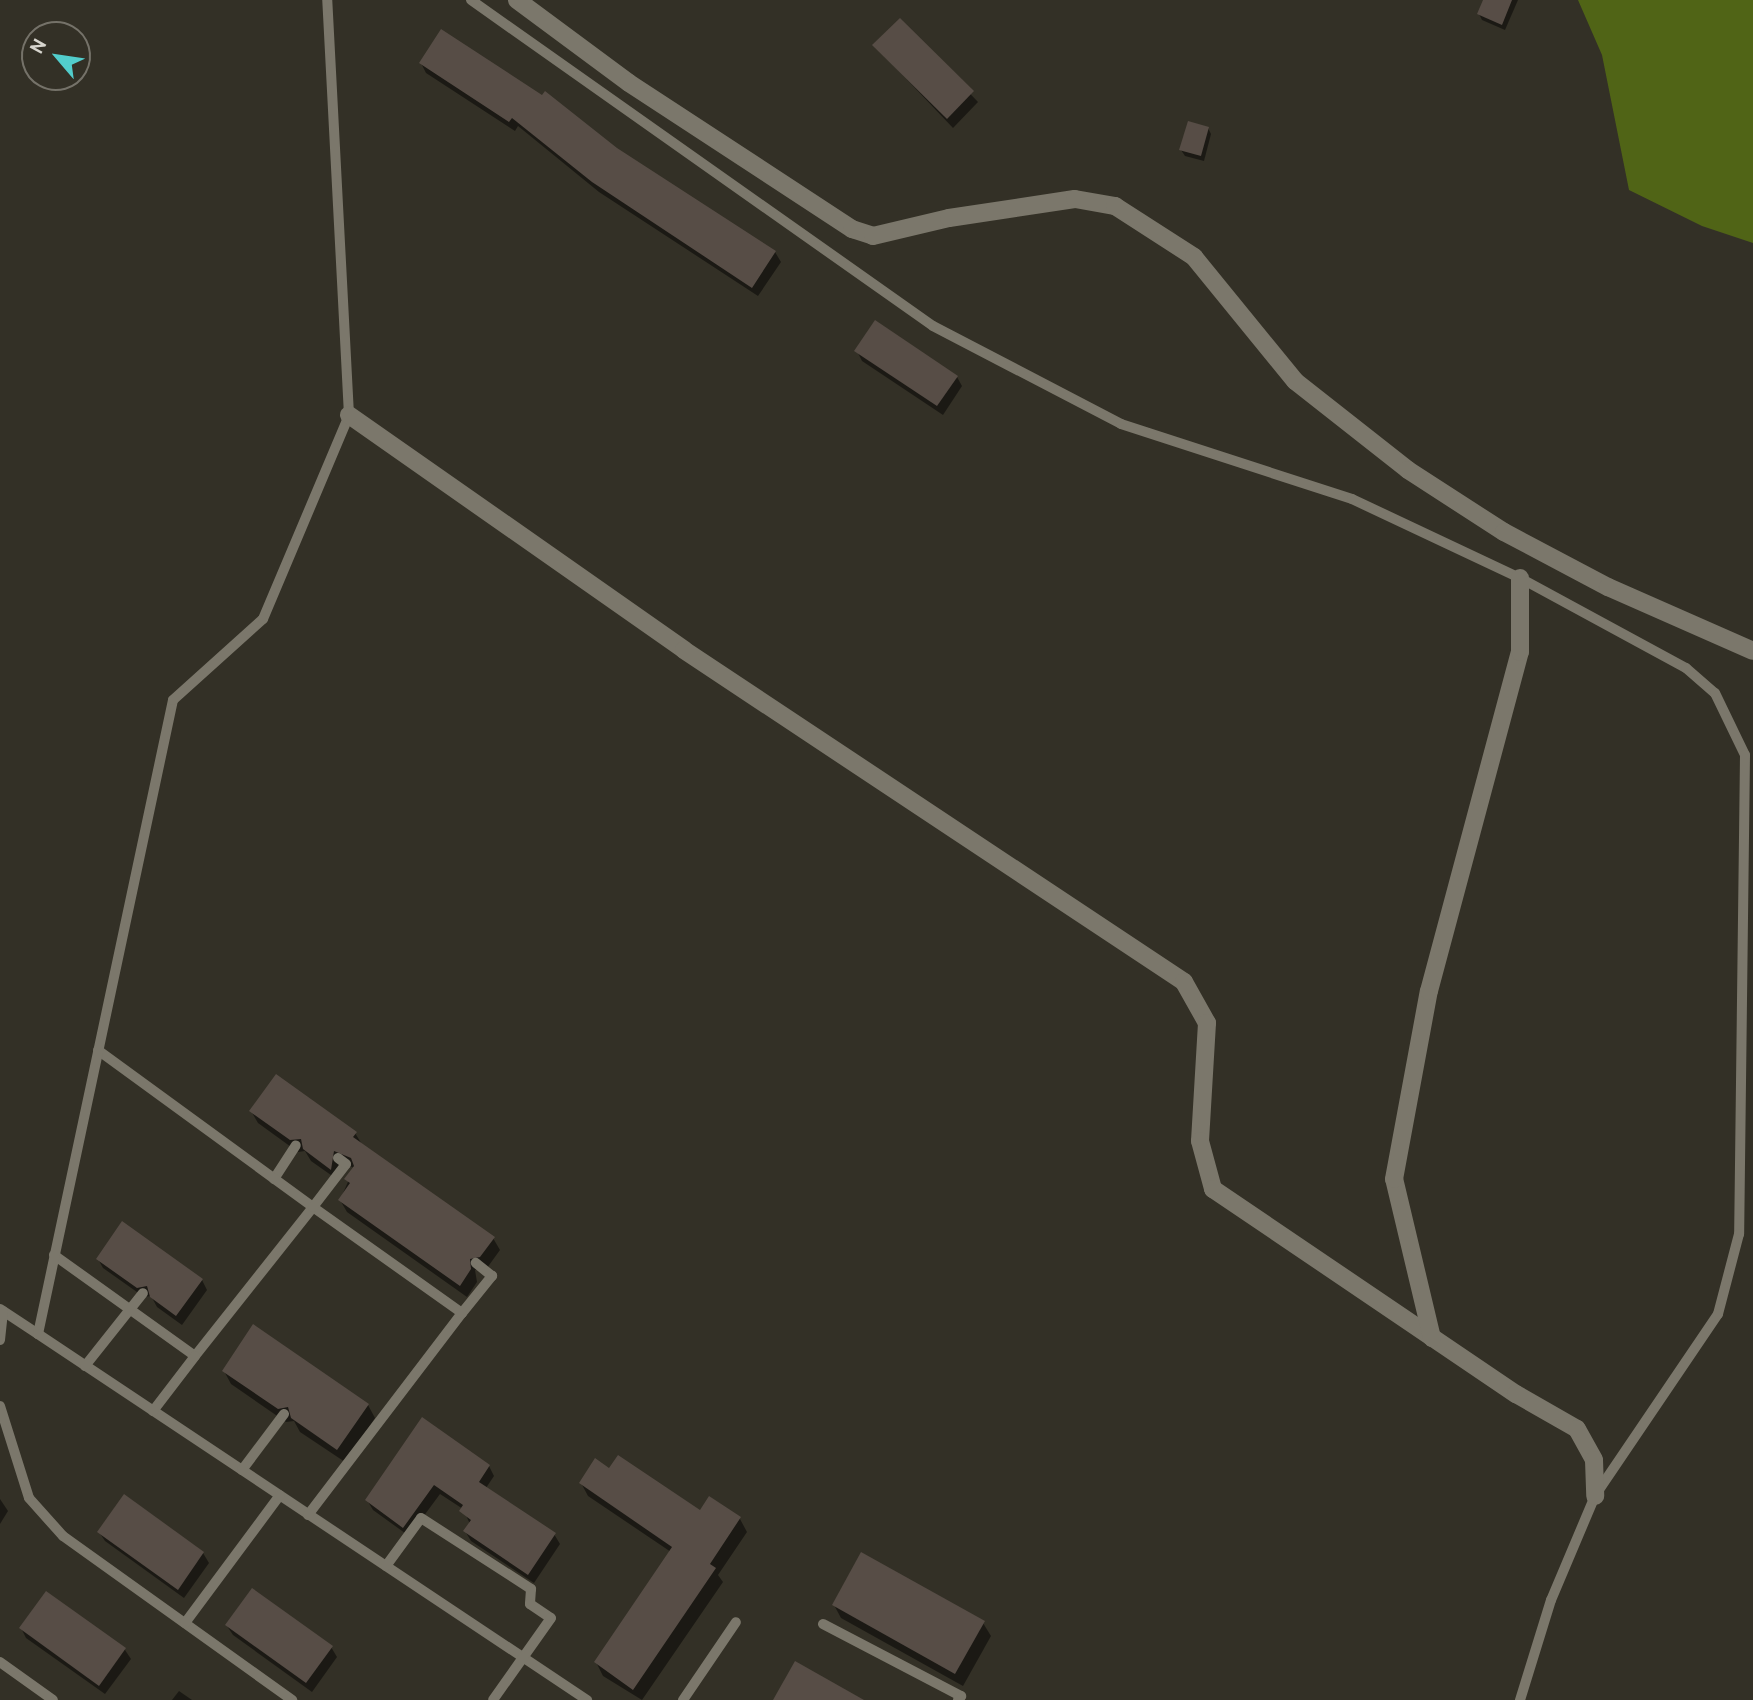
<!DOCTYPE html>
<style>
body{margin:0}
#map{position:relative;width:1753px;height:1700px;overflow:hidden;background:#333026;font-family:Overpass,sans-serif}
div>[style]{position:absolute}
[style*='--x']{left:calc(var(--x)*1px);top:calc(var(--y)*1px);width:calc(var(--w)*1px);rotate:calc(var(--a)*1deg)}
.green>*{inset:0;background:#506416}
.shadow>*{inset:0;background:#0007}
.building>*{inset:0;background:#574d46}
.service>*{height:10px;margin:-5px;padding:0 5px;transform-origin:5px;border-radius:5px;background:#7b776b}
.minor>*{height:18px;margin:-9px;padding:0 9px;transform-origin:9px;border-radius:9px;background:#7b776b}
span{translate:-50% -50%;white-space:nowrap;text-align:center;line-height:1.15;-webkit-text-stroke:6px #333026;paint-order:stroke}
.north{position:absolute;left:21px;top:21px;width:70px;height:70px;box-sizing:border-box;background:#333026;border:2px solid #757269;border-radius:50%;rotate:299deg;font-size:19px;font-weight:700;line-height:28px;text-align:center;color:#d7d5ce}
.north::after{content:'';display:block;margin:auto;width:24px;height:32px;background:#52cdcc;clip-path:polygon(50% 0,100% 100%,50% 72%,0 100%)}
</style>
<div id="map">
<div class="green">
<i style="clip-path:polygon(1578px 0,1753px 0,1753px 243px,1702px 226px,1629px 190px,1602px 55px)"></i>
</div>
<div class="shadow">
<i style="clip-path:polygon(1485px 0,1518px 0,1505px 30px,1482px 20px,1479px 14px)"></i>
<i style="clip-path:polygon(900px 20px,978px 102px,953px 128px,875px 46px)"></i>
<i style="clip-path:polygon(421px 63px,616px 149px,775px 252px,781px 262px,758px 296px,599px 192px,518px 126px,515px 131px,426px 73px)"></i>
<i style="clip-path:polygon(1208px 128px,1211px 134px,1204px 161px,1185px 156px,1181px 150px)"></i>
<i style="clip-path:polygon(857px 351px,957px 377px,962px 386px,943px 415px,862px 361px)"></i>
<i style="clip-path:polygon(251px 1111px,355px 1133px,363px 1146px,493px 1238px,500px 1250px,487px 1268px,475px 1270px,477px 1282px,467px 1297px,347px 1212px,340px 1200px,354px 1168px,341px 1162px,338px 1180px,311px 1161px,305px 1151px,298px 1152px,258px 1123px)"></i>
<i style="clip-path:polygon(98px 1259px,202px 1280px,207px 1290px,182px 1325px,157px 1307px,151px 1296px,144px 1297px,103px 1268px)"></i>
<i style="clip-path:polygon(224px 1371px,368px 1405px,375px 1418px,345px 1462px,300px 1432px,294px 1421px,286px 1422px,231px 1384px)"></i>
<i style="clip-path:polygon(489px 1466px,494px 1476px,486px 1488px,554px 1534px,560px 1544px,534px 1583px,471px 1541px,465px 1531px,470px 1524px,463px 1509px,440px 1494px,409px 1536px,373px 1510px,367px 1500px)"></i>
<i style="clip-path:polygon(610px 1470px,700px 1512px,740px 1519px,747px 1532px,718px 1575px,723px 1582px,642px 1700px,603px 1676px,596px 1662px,671px 1552px,588px 1496px,581px 1483px)"></i>
<i style="clip-path:polygon(0 1499px,8px 1511px,0 1524px)"></i>
<i style="clip-path:polygon(99px 1532px,203px 1553px,209px 1563px,184px 1598px,105px 1541px)"></i>
<i style="clip-path:polygon(46px 1593px,125px 1650px,131px 1659px,105px 1694px,26px 1638px,21px 1628px)"></i>
<i style="clip-path:polygon(834px 1605px,983px 1623px,991px 1636px,963px 1686px,841px 1618px)"></i>
<i style="clip-path:polygon(227px 1626px,331px 1647px,337px 1657px,312px 1692px,233px 1635px)"></i>
<i style="clip-path:polygon(179px 1691px,192px 1700px,172px 1700px)"></i>
</div>
<div class="building">
<i style="clip-path:polygon(1483px 0,1512px 0,1502px 25px,1477px 14px)"></i>
<i style="clip-path:polygon(900px 18px,974px 91px,947px 119px,872px 45px)"></i>
<i style="clip-path:polygon(441px 29px,542px 95px,545px 91px,617px 148px,776px 251px,752px 288px,592px 182px,512px 118px,509px 122px,419px 63px)"></i>
<i style="clip-path:polygon(1188px 121px,1209px 127px,1201px 156px,1179px 150px)"></i>
<i style="clip-path:polygon(875px 320px,958px 376px,937px 406px,854px 351px)"></i>
<i style="clip-path:polygon(276px 1074px,357px 1132px,353px 1137px,495px 1237px,480px 1257px,470px 1259px,471px 1269px,460px 1286px,338px 1200px,350px 1183px,344px 1179px,354px 1166px,351px 1158px,334px 1151px,331px 1170px,303px 1149px,301px 1139px,290px 1140px,249px 1111px)"></i>
<i style="clip-path:polygon(122px 1221px,203px 1279px,176px 1316px,150px 1297px,147px 1286px,137px 1288px,96px 1259px)"></i>
<i style="clip-path:polygon(253px 1324px,369px 1404px,337px 1450px,291px 1418px,288px 1407px,278px 1409px,222px 1371px)"></i>
<i style="clip-path:polygon(422px 1417px,490px 1465px,479px 1482px,556px 1533px,528px 1575px,463px 1531px,471px 1520px,459px 1511px,463px 1505px,434px 1485px,403px 1528px,365px 1500px)"></i>
<i style="clip-path:polygon(618px 1455px,700px 1510px,709px 1496px,741px 1517px,710px 1564px,716px 1568px,633px 1690px,594px 1662px,672px 1547px,579px 1483px,595px 1458px,609px 1468px)"></i>
<i style="clip-path:polygon(124px 1494px,204px 1552px,178px 1590px,97px 1532px)"></i>
<i style="clip-path:polygon(861px 1552px,985px 1621px,955px 1674px,832px 1605px)"></i>
<i style="clip-path:polygon(252px 1588px,333px 1646px,306px 1683px,225px 1625px)"></i>
<i style="clip-path:polygon(46px 1591px,126px 1648px,99px 1686px,19px 1628px)"></i>
<i style="clip-path:polygon(795px 1661px,864px 1700px,773px 1700px)"></i>
</div>
<div class="service">
<i style="--x:471;--y:0;--w:565;--a:35.21"></i>
<i style="--x:933;--y:326;--w:212;--a:27.5"></i>
<i style="--x:1121;--y:424;--w:243;--a:18"></i>
<i style="--x:1352;--y:499;--w:186;--a:25.2"></i>
<i style="--x:1520;--y:578;--w:189;--a:28.5"></i>
<i style="--x:1686;--y:668;--w:38;--a:41"></i>
<i style="--x:1715;--y:693;--w:69;--a:64.2"></i>
<i style="--x:1745;--y:755;--w:479;--a:90.7"></i>
<i style="--x:1739;--y:1234;--w:83;--a:104.7"></i>
<i style="--x:1718;--y:1314;--w:220;--a:124.1"></i>
<i style="--x:1595;--y:1496;--w:113;--a:112.9"></i>
<i style="--x:1551;--y:1600;--w:105;--a:107.2"></i>
<i style="--x:274;--y:1179;--w:40;--a:-57.1"></i>
<i style="--x:54;--y:1255;--w:173;--a:35.6"></i>
<i style="--x:195;--y:1356;--w:190;--a:-51.6"></i>
<i style="--x:313;--y:1207;--w:266;--a:-143.9"></i>
<i style="--x:0;--y:1309;--w:45;--a:33.3"></i>
<i style="--x:38;--y:1334;--w:648;--a:-77.98"></i>
<i style="--x:173;--y:700;--w:121;--a:-42"></i>
<i style="--x:263;--y:619;--w:221;--a:-67.1"></i>
<i style="--x:349;--y:415;--w:416;--a:-93"></i>
<i style="--x:462;--y:1313;--w:48;--a:-51"></i>
<i style="--x:492;--y:1276;--w:21;--a:-141"></i>
<i style="--x:38;--y:1334;--w:660;--a:33.69"></i>
<i style="--x:0;--y:1340;--w:29;--a:-84"></i>
<i style="--x:85;--y:1366;--w:93;--a:-51.5"></i>
<i style="--x:0;--y:1406;--w:96;--a:72.5"></i>
<i style="--x:29;--y:1498;--w:51;--a:48.2"></i>
<i style="--x:63;--y:1536;--w:282;--a:35.6"></i>
<i style="--x:153;--y:1411;--w:69;--a:-52.6"></i>
<i style="--x:242;--y:1470;--w:70;--a:-53.1"></i>
<i style="--x:308;--y:1515;--w:254;--a:-52.7"></i>
<i style="--x:462;--y:1313;--w:183;--a:-144.6"></i>
<i style="--x:313;--y:1207;--w:54;--a:-52.5"></i>
<i style="--x:346;--y:1164;--w:10;--a:-143"></i>
<i style="--x:386;--y:1566;--w:59;--a:-53.9"></i>
<i style="--x:421;--y:1518;--w:131;--a:32.8"></i>
<i style="--x:531;--y:1589;--w:15;--a:94"></i>
<i style="--x:530;--y:1604;--w:25;--a:34"></i>
<i style="--x:551;--y:1618;--w:100;--a:125.3"></i>
<i style="--x:185;--y:1623;--w:159;--a:-53.4"></i>
<i style="--x:823;--y:1624;--w:156;--a:27.6"></i>
<i style="--x:961;--y:1696;--w:5;--a:127"></i>
<i style="--x:0;--y:1662;--w:65;--a:35.6"></i>
<i style="--x:683;--y:1700;--w:94;--a:-55.8"></i>
</div>
<div class="minor">
<i style="--x:517;--y:0;--w:139;--a:36.5"></i>
<i style="--x:629;--y:83;--w:267;--a:33.2"></i>
<i style="--x:852;--y:229;--w:22;--a:18"></i>
<i style="--x:873;--y:236;--w:78;--a:-13.3"></i>
<i style="--x:949;--y:218;--w:127;--a:-8.6"></i>
<i style="--x:1075;--y:199;--w:41;--a:9.9"></i>
<i style="--x:1115;--y:206;--w:94;--a:32.8"></i>
<i style="--x:1194;--y:257;--w:160;--a:50.8"></i>
<i style="--x:1295;--y:381;--w:144;--a:38.2"></i>
<i style="--x:1408;--y:470;--w:114;--a:32.9"></i>
<i style="--x:1504;--y:532;--w:118;--a:27.9"></i>
<i style="--x:1608;--y:587;--w:158;--a:23.8"></i>
<i style="--x:349;--y:415;--w:409;--a:35"></i>
<i style="--x:684;--y:650;--w:600;--a:33.58"></i>
<i style="--x:1184;--y:982;--w:47;--a:60.7"></i>
<i style="--x:1207;--y:1023;--w:118;--a:93.4"></i>
<i style="--x:1200;--y:1141;--w:50;--a:74.8"></i>
<i style="--x:1213;--y:1189;--w:366;--a:34.1"></i>
<i style="--x:1516;--y:1394;--w:70;--a:29.8"></i>
<i style="--x:1577;--y:1429;--w:35;--a:61"></i>
<i style="--x:1594;--y:1460;--w:36;--a:88"></i>
<i style="--x:1432;--y:1338;--w:163;--a:-103.4"></i>
<i style="--x:1394;--y:1179;--w:191;--a:-79.5"></i>
<i style="--x:1429;--y:991;--w:351;--a:-75"></i>
<i style="--x:1520;--y:652;--w:74;--a:-90"></i>
</div>
<div class="north">N</div>
</div>
